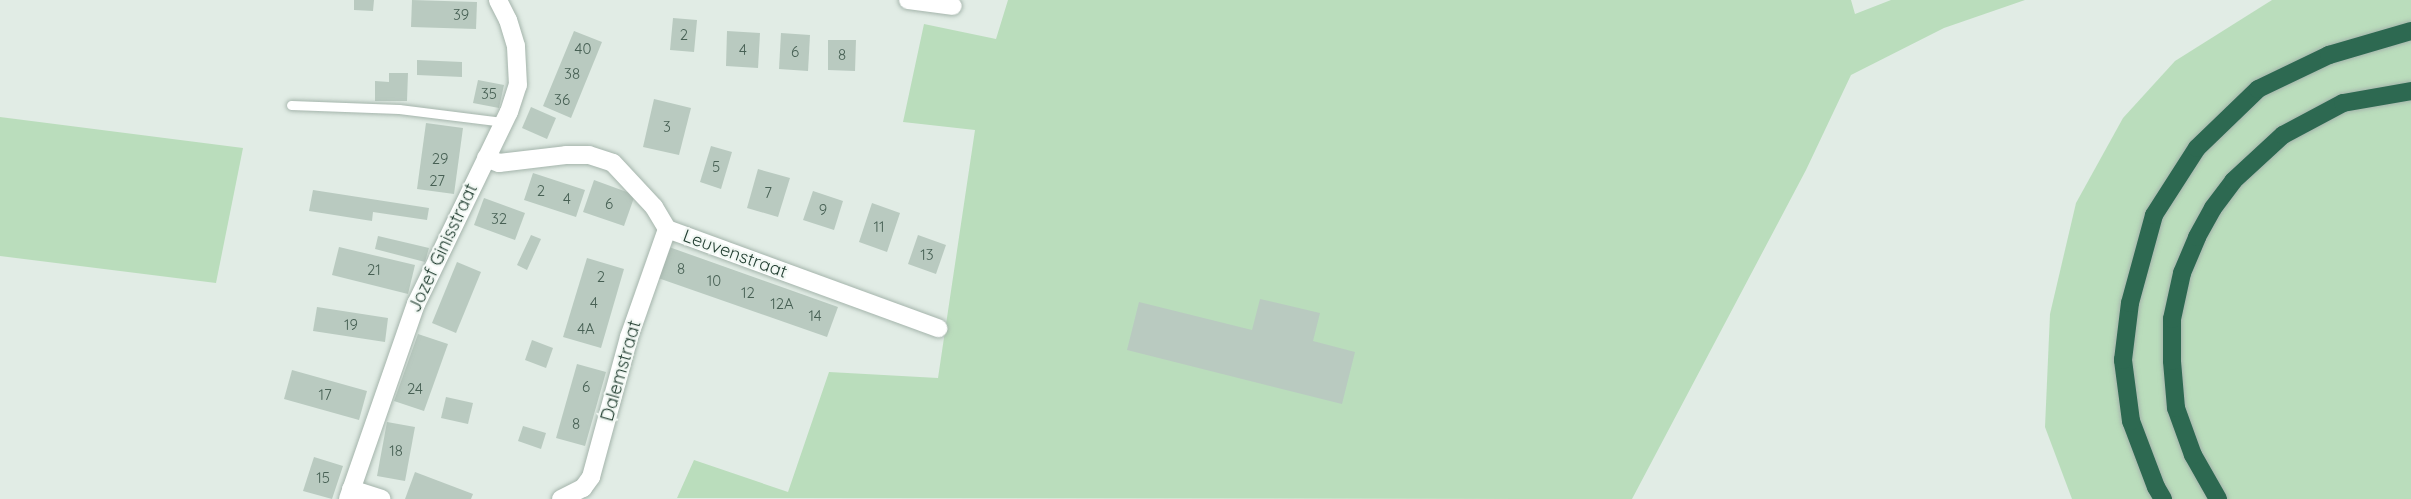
<!DOCTYPE html>
<style>
body{margin:0}
#map{position:relative;width:2411px;height:499px;overflow:hidden;background:#e1ece5;font-family:Quicksand,sans-serif}
div>[style]{position:absolute}
[style*='--x']{left:calc(var(--x)*1px);top:calc(var(--y)*1px);width:calc(var(--w)*1px);rotate:calc(var(--a)*1deg)}
.green>*{inset:0;background:#baddbc}
.building>*{inset:0;background:#b9cac0}
.roads{filter:drop-shadow(0 0 2px #a4b4ab) drop-shadow(0 0 2px #a4b4ab)}
.lane>*{height:9px;margin:-4.5px;padding:0 4.5px;transform-origin:4.5px;border-radius:4.5px;background:#fff}
.street>*{height:18px;margin:-9px;padding:0 9px;transform-origin:9px;border-radius:9px;background:#fff}
.highway>*{height:18px;margin:-9px;padding:0 9px;transform-origin:9px;border-radius:9px;background:#2d6951}
span{translate:-50% -50%;white-space:nowrap;text-align:center;line-height:1.15;-webkit-text-stroke:4.5px #f2f8f4;paint-order:stroke}
.number-label{font-size:15px;color:#476054}
.number-label span{-webkit-text-stroke-width:0}
.street-label{font-size:18px;color:#213d30}
</style>
<div id="map">
<div class="green">
<i style="clip-path:polygon(1008px 0,1851px 0,1855px 14px,1891px 0,2025px 0,1944px 28px,1851px 75px,1806px 170px,1632px 499px,677px 498px,694px 460px,788px 492px,829px 372px,938px 378px,975px 130px,903px 122px,924px 24px,996px 39px)"></i>
<i style="clip-path:polygon(2272px 0,2411px 0,2411px 499px,2072px 499px,2045px 427px,2050px 314px,2076px 203px,2123px 118px,2175px 61px)"></i>
<i style="clip-path:polygon(0 117px,243px 148px,216px 283px,0 256px)"></i>
</div>
<div class="building">
<i style="clip-path:polygon(354px 0,374px 0,373px 11px,354px 10px)"></i>
<i style="clip-path:polygon(412px 0,477px 2px,476px 29px,411px 27px)"></i>
<i style="clip-path:polygon(673px 18px,697px 20px,694px 52px,670px 50px)"></i>
<i style="clip-path:polygon(574px 31px,602px 42px,571px 118px,543px 106px)"></i>
<i style="clip-path:polygon(727px 31px,760px 33px,758px 68px,726px 66px)"></i>
<i style="clip-path:polygon(781px 33px,810px 35px,808px 71px,779px 69px)"></i>
<i style="clip-path:polygon(828px 40px,856px 40px,855px 71px,828px 70px)"></i>
<i style="clip-path:polygon(417px 60px,462px 62px,462px 77px,417px 75px)"></i>
<i style="clip-path:polygon(389px 73px,408px 73px,407px 101px,375px 101px,375px 81px,389px 82px)"></i>
<i style="clip-path:polygon(478px 80px,504px 85px,499px 108px,473px 103px)"></i>
<i style="clip-path:polygon(654px 99px,691px 108px,679px 155px,643px 147px)"></i>
<i style="clip-path:polygon(531px 107px,556px 118px,547px 139px,522px 128px)"></i>
<i style="clip-path:polygon(426px 123px,463px 128px,454px 194px,417px 189px)"></i>
<i style="clip-path:polygon(711px 146px,732px 152px,721px 189px,700px 182px)"></i>
<i style="clip-path:polygon(758px 169px,790px 178px,778px 217px,747px 208px)"></i>
<i style="clip-path:polygon(533px 173px,585px 190px,576px 217px,524px 200px)"></i>
<i style="clip-path:polygon(594px 180px,635px 195px,624px 226px,583px 212px)"></i>
<i style="clip-path:polygon(313px 190px,429px 208px,427px 220px,373px 212px,372px 221px,309px 211px)"></i>
<i style="clip-path:polygon(813px 191px,843px 201px,834px 230px,803px 220px)"></i>
<i style="clip-path:polygon(484px 198px,525px 213px,515px 240px,474px 225px)"></i>
<i style="clip-path:polygon(872px 203px,900px 213px,887px 252px,859px 242px)"></i>
<i style="clip-path:polygon(531px 235px,541px 239px,527px 270px,517px 265px)"></i>
<i style="clip-path:polygon(918px 235px,946px 245px,936px 274px,908px 264px)"></i>
<i style="clip-path:polygon(378px 236px,429px 248px,425px 262px,375px 249px)"></i>
<i style="clip-path:polygon(339px 247px,415px 265px,408px 294px,332px 275px)"></i>
<i style="clip-path:polygon(669px 247px,838px 307px,827px 337px,658px 278px)"></i>
<i style="clip-path:polygon(587px 258px,624px 269px,601px 348px,563px 337px)"></i>
<i style="clip-path:polygon(457px 262px,481px 272px,456px 333px,432px 323px)"></i>
<i style="clip-path:polygon(1260px 299px,1320px 313px,1313px 341px,1355px 352px,1342px 404px,1127px 350px,1139px 302px,1252px 330px)"></i>
<i style="clip-path:polygon(317px 307px,388px 318px,385px 342px,313px 331px)"></i>
<i style="clip-path:polygon(418px 334px,448px 344px,424px 411px,394px 401px)"></i>
<i style="clip-path:polygon(532px 340px,553px 348px,546px 368px,525px 360px)"></i>
<i style="clip-path:polygon(577px 364px,606px 372px,585px 446px,556px 438px)"></i>
<i style="clip-path:polygon(292px 370px,367px 391px,359px 420px,284px 399px)"></i>
<i style="clip-path:polygon(446px 397px,473px 403px,468px 424px,441px 418px)"></i>
<i style="clip-path:polygon(387px 422px,415px 427px,405px 481px,377px 476px)"></i>
<i style="clip-path:polygon(523px 426px,546px 433px,541px 449px,518px 441px)"></i>
<i style="clip-path:polygon(314px 457px,343px 466px,332px 499px,303px 491px)"></i>
<i style="clip-path:polygon(415px 472px,473px 494px,471px 499px,405px 499px)"></i>
</div>
<div class="roads">
<div class="lane">
<i style="--x:291;--y:105;--w:108;--a:2.1"></i>
<i style="--x:399;--y:109;--w:106;--a:7.1"></i>
</div>
<div class="street">
<i style="--x:908;--y:0;--w:45;--a:7.6"></i>
<i style="--x:486;--y:158;--w:14;--a:21"></i>
<i style="--x:499;--y:163;--w:67;--a:-6.8"></i>
<i style="--x:566;--y:155;--w:23;--a:0"></i>
<i style="--x:589;--y:155;--w:25;--a:18"></i>
<i style="--x:613;--y:163;--w:60;--a:47"></i>
<i style="--x:654;--y:207;--w:26;--a:59"></i>
<i style="--x:667;--y:229;--w:289;--a:20.1"></i>
<i style="--x:351;--y:489;--w:32;--a:18"></i>
<i style="--x:348;--y:499;--w:207;--a:-70.8"></i>
<i style="--x:416;--y:304;--w:213;--a:-64.2"></i>
<i style="--x:509;--y:112;--w:28;--a:-72"></i>
<i style="--x:518;--y:85;--w:39;--a:-93"></i>
<i style="--x:516;--y:46;--w:27;--a:-107"></i>
<i style="--x:508;--y:20;--w:22;--a:-117"></i>
<i style="--x:561;--y:499;--w:25;--a:-27"></i>
<i style="--x:583;--y:488;--w:14;--a:-54"></i>
<i style="--x:591;--y:477;--w:145;--a:-74.8"></i>
<i style="--x:629;--y:337;--w:114;--a:-70.6"></i>
</div>
<div class="highway">
<i style="--x:2163;--y:499;--w:14;--a:-120"></i>
<i style="--x:2156;--y:487;--w:71;--a:-110.7"></i>
<i style="--x:2131;--y:421;--w:62;--a:-97.5"></i>
<i style="--x:2123;--y:360;--w:57;--a:-83"></i>
<i style="--x:2130;--y:303;--w:91;--a:-74.7"></i>
<i style="--x:2154;--y:215;--w:80;--a:-57.3"></i>
<i style="--x:2197;--y:148;--w:85;--a:-44"></i>
<i style="--x:2258;--y:89;--w:79;--a:-25.6"></i>
<i style="--x:2329;--y:55;--w:85;--a:-16.3"></i>
<i style="--x:2218;--y:499;--w:51;--a:-119.6"></i>
<i style="--x:2193;--y:455;--w:50;--a:-109.9"></i>
<i style="--x:2176;--y:408;--w:47;--a:-94.9"></i>
<i style="--x:2172;--y:361;--w:42;--a:-90"></i>
<i style="--x:2172;--y:319;--w:47;--a:-77.7"></i>
<i style="--x:2182;--y:273;--w:39;--a:-67"></i>
<i style="--x:2197;--y:237;--w:33;--a:-61"></i>
<i style="--x:2213;--y:208;--w:34;--a:-53"></i>
<i style="--x:2233;--y:181;--w:68;--a:-42.6"></i>
<i style="--x:2283;--y:135;--w:68;--a:-28.1"></i>
<i style="--x:2343;--y:103;--w:69;--a:-10"></i>
</div>
</div>
<div class="number-label">
<span style="left:461px;top:15px">39</span>
<span style="left:684px;top:35px">2</span>
<span style="left:583px;top:49px">40</span>
<span style="left:743px;top:50px">4</span>
<span style="left:795px;top:52px">6</span>
<span style="left:842px;top:55px">8</span>
<span style="left:572px;top:74px">38</span>
<span style="left:489px;top:94px">35</span>
<span style="left:562px;top:100px">36</span>
<span style="left:667px;top:127px">3</span>
<span style="left:440px;top:159px">29</span>
<span style="left:716px;top:167px">5</span>
<span style="left:437px;top:181px">27</span>
<span style="left:541px;top:191px">2</span>
<span style="left:768px;top:193px">7</span>
<span style="left:567px;top:199px">4</span>
<span style="left:609px;top:204px">6</span>
<span style="left:823px;top:210px">9</span>
<span style="left:499px;top:219px">32</span>
<span style="left:879px;top:227px">11</span>
<span style="left:927px;top:255px">13</span>
<span style="left:681px;top:269px">8</span>
<span style="left:374px;top:270px">21</span>
<span style="left:601px;top:277px">2</span>
<span style="left:714px;top:281px">10</span>
<span style="left:748px;top:293px">12</span>
<span style="left:594px;top:303px">4</span>
<span style="left:782px;top:304px">12A</span>
<span style="left:815px;top:316px">14</span>
<span style="left:351px;top:325px">19</span>
<span style="left:586px;top:329px">4A</span>
<span style="left:586px;top:387px">6</span>
<span style="left:415px;top:389px">24</span>
<span style="left:325px;top:395px">17</span>
<span style="left:576px;top:424px">8</span>
<span style="left:396px;top:451px">18</span>
<span style="left:323px;top:478px">15</span>
</div>
<div class="street-label">
<span style="left:443px;top:248px;rotate:-65deg">Jozef Ginisstraat</span>
<span style="left:735px;top:254px;rotate:20deg">Leuvenstraat</span>
<span style="left:621px;top:371px;rotate:-74deg">Dalemstraat</span>
</div>
</div>
